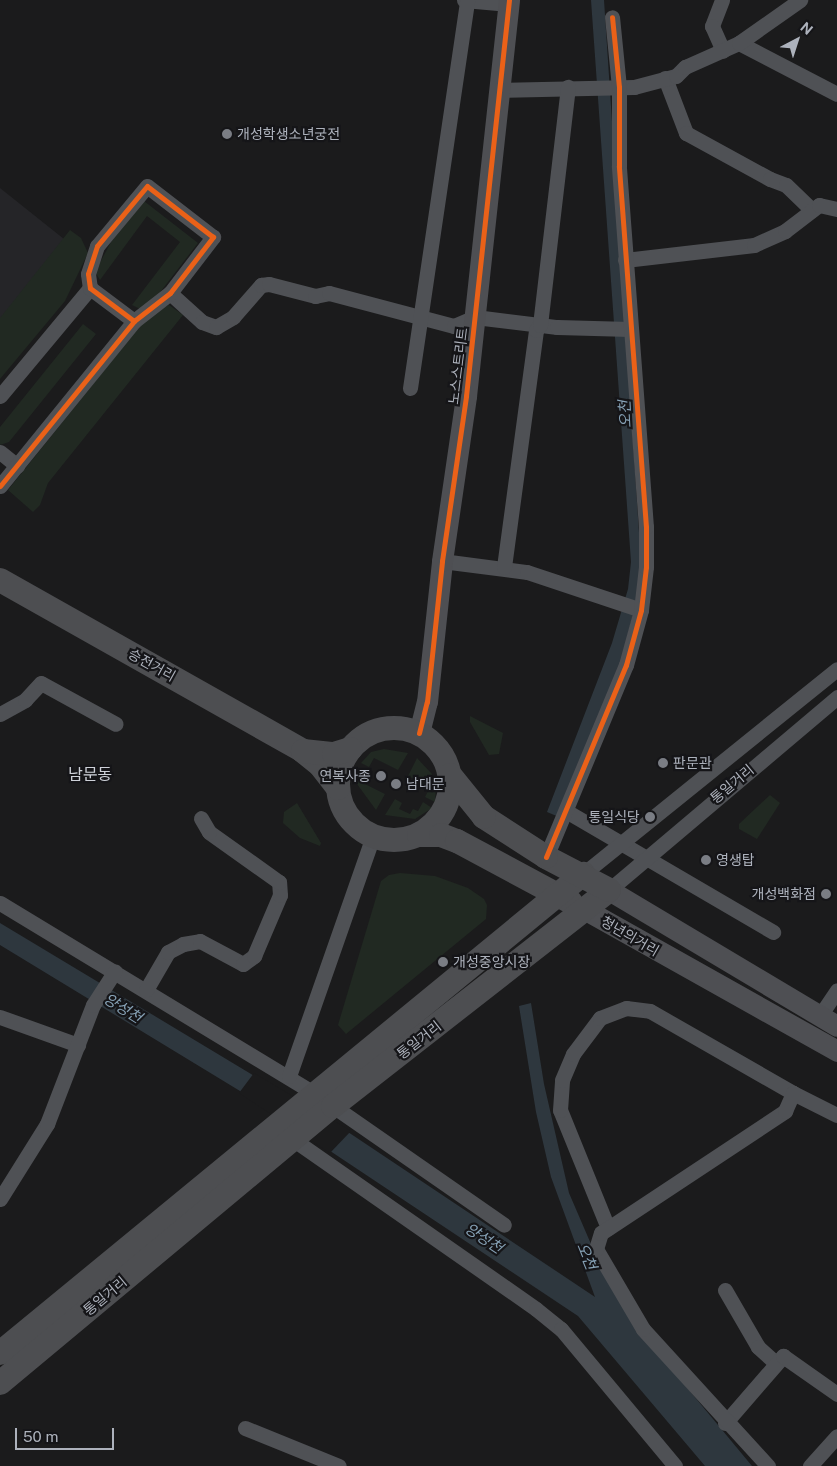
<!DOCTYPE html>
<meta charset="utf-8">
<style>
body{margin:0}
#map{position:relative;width:837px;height:1466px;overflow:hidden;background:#1b1b1c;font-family:"Public Sans","Noto Sans KR",sans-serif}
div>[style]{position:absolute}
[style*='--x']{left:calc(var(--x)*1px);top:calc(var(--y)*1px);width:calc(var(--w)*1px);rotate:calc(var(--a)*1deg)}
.built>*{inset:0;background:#252528}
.green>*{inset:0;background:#212922}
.water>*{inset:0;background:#2e373e}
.pier>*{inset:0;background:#1b1b1c}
.minor>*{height:15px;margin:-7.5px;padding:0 7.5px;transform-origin:7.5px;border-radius:7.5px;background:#4f5155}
.secondary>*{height:21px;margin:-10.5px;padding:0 10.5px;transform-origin:10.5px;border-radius:10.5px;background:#4e4f53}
.primary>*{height:24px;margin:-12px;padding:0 12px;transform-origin:12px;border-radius:12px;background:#4d4e51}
.primary>.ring{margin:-12px;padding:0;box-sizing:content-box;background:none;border:24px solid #4d4e51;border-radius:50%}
.cycleway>*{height:5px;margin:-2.5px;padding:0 2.5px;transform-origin:2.5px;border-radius:2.5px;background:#ea6118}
.dots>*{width:14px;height:14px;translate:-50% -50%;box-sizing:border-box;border:2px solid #151518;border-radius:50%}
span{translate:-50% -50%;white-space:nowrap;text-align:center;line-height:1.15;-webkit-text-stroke:4.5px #151518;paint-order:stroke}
.poi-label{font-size:14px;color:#adb2bc}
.left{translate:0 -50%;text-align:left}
.right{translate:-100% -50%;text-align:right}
.street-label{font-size:14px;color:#adb2bc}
.water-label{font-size:15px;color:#86a1b5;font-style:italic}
.quarter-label{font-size:16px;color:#ced1d8}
.north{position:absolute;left:772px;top:15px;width:50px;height:50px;-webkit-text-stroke:4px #151518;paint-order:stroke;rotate:40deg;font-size:14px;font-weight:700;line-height:20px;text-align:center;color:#adb2bc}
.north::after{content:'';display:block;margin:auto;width:18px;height:22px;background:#adb2bc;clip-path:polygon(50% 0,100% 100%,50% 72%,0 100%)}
.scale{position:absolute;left:15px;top:1428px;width:99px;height:22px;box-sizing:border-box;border:2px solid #adb2bc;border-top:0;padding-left:6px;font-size:15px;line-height:18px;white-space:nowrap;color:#adb2bc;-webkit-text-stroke:4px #151518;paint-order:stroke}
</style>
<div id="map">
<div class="built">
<i style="clip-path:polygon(0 188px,79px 251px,0 366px)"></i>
</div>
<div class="green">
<i style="clip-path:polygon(144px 201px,198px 243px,151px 304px,140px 309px,132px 305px,180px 242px,147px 216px,100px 280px,95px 272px,111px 242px)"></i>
<i style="clip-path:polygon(70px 230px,81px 238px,88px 253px,65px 301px,0 379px,0 318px)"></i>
<i style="clip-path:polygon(169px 305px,183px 315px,48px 483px,40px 505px,33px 512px,8px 490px,139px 327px,156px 311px)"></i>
<i style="clip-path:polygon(83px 324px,96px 334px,9px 442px,0 445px,0 427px)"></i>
<i style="clip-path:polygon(470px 716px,503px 733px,499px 754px,489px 755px,470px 722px)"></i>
<i style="clip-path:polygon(384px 749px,408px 753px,398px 770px,374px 758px,369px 767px,361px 763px,371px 752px)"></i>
<i style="clip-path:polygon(417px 758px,432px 774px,436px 788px,435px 802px,425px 797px,430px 787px,408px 776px)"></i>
<i style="clip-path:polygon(359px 768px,366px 772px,361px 782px,385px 794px,376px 810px,357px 784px)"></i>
<i style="clip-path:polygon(770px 795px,780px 803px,757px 839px,739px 829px,739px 824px)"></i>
<i style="clip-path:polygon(395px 799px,402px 803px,399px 809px,410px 814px,413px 809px,418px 811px,423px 802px,432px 808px,415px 819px,385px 815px)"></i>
<i style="clip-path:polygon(297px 803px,321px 843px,320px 846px,300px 838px,283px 823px,284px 812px)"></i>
<i style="clip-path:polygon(400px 873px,435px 876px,468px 888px,484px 899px,487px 905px,486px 919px,346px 1034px,338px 1025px,381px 881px,389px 875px)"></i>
</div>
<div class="water">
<i style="clip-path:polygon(591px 0,604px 0,641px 563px,638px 594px,621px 662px,559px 817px,547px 812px,612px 643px,628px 589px,631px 562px)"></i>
<i style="clip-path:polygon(0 923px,351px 1134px,595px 1297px,551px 1177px,536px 1112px,519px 1006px,531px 1003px,544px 1084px,569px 1193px,597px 1258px,635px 1325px,752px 1466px,705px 1466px,578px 1316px,240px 1091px,0 945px)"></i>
</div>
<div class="pier">
<i style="clip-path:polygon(254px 1073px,351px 1131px,330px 1153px,239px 1093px)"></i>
</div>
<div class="minor">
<i style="--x:464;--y:0;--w:45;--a:5.1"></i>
<i style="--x:722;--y:0;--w:28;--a:111"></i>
<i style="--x:712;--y:26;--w:27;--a:66"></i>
<i style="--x:739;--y:43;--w:110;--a:27.5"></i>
<i style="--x:665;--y:78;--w:59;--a:69.1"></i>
<i style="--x:686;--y:133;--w:96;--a:28.7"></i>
<i style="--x:770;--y:179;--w:17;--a:21"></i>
<i style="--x:786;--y:185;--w:36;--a:44"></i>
<i style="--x:500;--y:90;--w:134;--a:-1.3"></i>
<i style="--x:634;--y:87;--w:43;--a:-14.7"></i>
<i style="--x:676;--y:76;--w:13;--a:-45"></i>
<i style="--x:685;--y:67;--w:59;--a:-24"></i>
<i style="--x:739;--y:43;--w:75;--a:-35.2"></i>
<i style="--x:625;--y:260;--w:130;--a:-6.6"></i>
<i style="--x:754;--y:245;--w:34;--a:-24"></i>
<i style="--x:785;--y:231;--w:43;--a:-37.4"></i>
<i style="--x:819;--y:205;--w:18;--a:13"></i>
<i style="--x:170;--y:293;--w:43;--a:42.2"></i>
<i style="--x:202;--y:322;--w:15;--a:20"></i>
<i style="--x:216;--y:327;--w:20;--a:-30"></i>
<i style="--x:233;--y:317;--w:43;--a:-48.8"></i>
<i style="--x:261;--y:285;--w:8;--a:-7"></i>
<i style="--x:269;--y:284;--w:48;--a:14.6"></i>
<i style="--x:315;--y:296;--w:14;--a:-12"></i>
<i style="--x:329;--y:293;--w:129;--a:14.8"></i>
<i style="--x:454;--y:326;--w:23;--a:-23"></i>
<i style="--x:475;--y:317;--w:83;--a:7"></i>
<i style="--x:557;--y:327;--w:73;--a:1.6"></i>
<i style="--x:410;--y:388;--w:391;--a:-81.6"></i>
<i style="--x:0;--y:396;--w:141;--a:-50.2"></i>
<i style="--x:0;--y:452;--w:22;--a:39"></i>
<i style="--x:0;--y:486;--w:213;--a:-50.9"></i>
<i style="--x:134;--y:321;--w:46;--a:-37.9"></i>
<i style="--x:170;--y:293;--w:71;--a:-52.5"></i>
<i style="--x:213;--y:237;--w:83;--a:-142.3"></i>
<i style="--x:147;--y:186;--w:78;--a:129.8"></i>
<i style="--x:97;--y:246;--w:29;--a:108"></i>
<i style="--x:88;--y:274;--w:14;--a:82"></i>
<i style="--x:90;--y:288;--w:55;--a:36.9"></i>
<i style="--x:442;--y:561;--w:86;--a:7.4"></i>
<i style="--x:527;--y:572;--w:120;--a:18.4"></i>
<i style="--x:504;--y:567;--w:239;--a:-82.3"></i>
<i style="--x:536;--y:330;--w:6;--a:-51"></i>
<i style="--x:540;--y:325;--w:240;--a:-83.3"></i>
<i style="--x:0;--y:714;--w:29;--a:-29"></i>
<i style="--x:25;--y:700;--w:23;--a:-47"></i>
<i style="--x:41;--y:683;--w:85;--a:28.7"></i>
<i style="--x:566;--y:811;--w:240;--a:30.3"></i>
<i style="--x:546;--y:857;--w:208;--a:-67.4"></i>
<i style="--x:626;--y:665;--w:57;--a:-74.7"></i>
<i style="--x:641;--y:610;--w:43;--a:-83.4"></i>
<i style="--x:646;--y:567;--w:40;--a:-90"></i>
<i style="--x:646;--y:527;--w:362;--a:-94.3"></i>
<i style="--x:619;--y:166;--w:79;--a:-90"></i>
<i style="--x:619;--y:87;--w:70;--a:-95.7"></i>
<i style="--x:583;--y:874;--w:326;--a:-38.9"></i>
<i style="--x:609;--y:890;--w:299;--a:-40.2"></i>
<i style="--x:0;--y:903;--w:367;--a:31.2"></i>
<i style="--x:146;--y:990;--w:44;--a:-59.9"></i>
<i style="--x:168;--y:952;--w:17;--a:-28"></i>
<i style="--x:183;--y:944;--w:17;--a:-10"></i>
<i style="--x:200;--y:941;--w:49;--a:28.1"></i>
<i style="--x:243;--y:964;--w:14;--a:-36"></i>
<i style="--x:254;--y:956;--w:66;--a:-66.9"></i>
<i style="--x:280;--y:895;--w:13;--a:-94"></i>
<i style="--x:279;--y:882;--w:86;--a:-144.5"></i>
<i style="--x:209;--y:832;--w:16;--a:-120"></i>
<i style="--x:0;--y:1017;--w:83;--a:19.7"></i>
<i style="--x:819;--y:1017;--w:32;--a:-56"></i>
<i style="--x:289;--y:1076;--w:254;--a:-70.7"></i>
<i style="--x:333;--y:1106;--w:208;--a:34.8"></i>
<i style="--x:294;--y:1140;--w:295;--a:34.9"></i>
<i style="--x:536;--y:1309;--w:32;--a:39"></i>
<i style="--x:561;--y:1329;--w:178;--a:50.2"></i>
<i style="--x:0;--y:1199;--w:89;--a:-57.9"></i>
<i style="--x:47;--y:1124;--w:128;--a:-68.9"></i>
<i style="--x:93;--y:1005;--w:40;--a:-57.1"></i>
<i style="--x:608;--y:1228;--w:127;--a:-112.1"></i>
<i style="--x:560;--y:1110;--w:30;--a:-86"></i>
<i style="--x:562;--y:1080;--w:28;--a:-67"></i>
<i style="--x:573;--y:1054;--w:45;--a:-53.1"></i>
<i style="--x:600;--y:1018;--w:28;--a:-21"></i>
<i style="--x:626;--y:1008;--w:24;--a:7"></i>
<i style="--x:650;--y:1011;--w:165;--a:29.8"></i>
<i style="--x:793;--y:1093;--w:49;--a:26.6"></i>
<i style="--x:725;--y:1290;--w:66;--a:59.9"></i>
<i style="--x:758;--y:1347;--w:24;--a:42"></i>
<i style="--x:725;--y:1423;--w:89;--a:-49.1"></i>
<i style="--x:783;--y:1356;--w:66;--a:35.1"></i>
<i style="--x:245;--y:1428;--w:101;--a:22"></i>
<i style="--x:768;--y:1466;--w:185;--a:-132.4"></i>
<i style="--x:643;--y:1329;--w:93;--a:-120.4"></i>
<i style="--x:596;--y:1249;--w:17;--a:-73"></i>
<i style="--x:601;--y:1233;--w:221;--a:-33.5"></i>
<i style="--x:785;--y:1111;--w:20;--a:-66"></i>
<i style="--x:810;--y:1466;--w:40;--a:-48"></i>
</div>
<div class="secondary">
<i style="--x:419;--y:733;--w:32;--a:-76"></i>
<i style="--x:427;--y:702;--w:142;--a:-83.9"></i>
<i style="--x:442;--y:561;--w:167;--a:-81.7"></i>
<i style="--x:466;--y:396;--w:398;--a:-83.8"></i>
<i style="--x:609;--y:890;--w:265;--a:30.8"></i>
<i style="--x:586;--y:910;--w:288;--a:29.3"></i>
</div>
<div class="primary">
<i style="--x:0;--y:580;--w:348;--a:29.4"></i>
<i class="ring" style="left:338px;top:728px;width:88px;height:88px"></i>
<i style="--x:338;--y:788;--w:29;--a:-128"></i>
<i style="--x:320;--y:765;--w:22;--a:-141"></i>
<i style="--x:303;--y:751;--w:31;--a:6"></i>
<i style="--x:334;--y:754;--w:17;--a:-17"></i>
<i style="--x:419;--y:835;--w:22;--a:0"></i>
<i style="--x:441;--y:835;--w:17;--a:21"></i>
<i style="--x:457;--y:841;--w:129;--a:28.2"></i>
<i style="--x:0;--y:1353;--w:755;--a:-39.41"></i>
<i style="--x:0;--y:1383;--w:433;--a:-39.8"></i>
<i style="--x:333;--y:1106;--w:350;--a:-38"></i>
<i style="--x:609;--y:890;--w:71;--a:-152.4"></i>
<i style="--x:546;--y:857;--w:74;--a:-147.2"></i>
<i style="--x:484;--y:817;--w:54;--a:-129"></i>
</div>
<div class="cycleway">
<i style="--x:0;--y:486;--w:213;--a:-50.9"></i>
<i style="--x:134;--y:321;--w:46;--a:-37.9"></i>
<i style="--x:170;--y:293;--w:71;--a:-52.5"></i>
<i style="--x:213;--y:237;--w:83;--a:-142.3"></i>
<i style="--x:147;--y:186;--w:78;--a:129.8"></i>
<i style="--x:97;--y:246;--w:29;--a:108"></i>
<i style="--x:88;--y:274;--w:14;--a:82"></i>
<i style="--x:90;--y:288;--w:55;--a:36.9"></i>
<i style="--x:419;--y:733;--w:32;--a:-76"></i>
<i style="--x:427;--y:702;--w:142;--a:-83.9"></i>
<i style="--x:442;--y:561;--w:167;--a:-81.7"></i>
<i style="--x:466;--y:396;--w:398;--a:-83.8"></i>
<i style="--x:546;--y:857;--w:208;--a:-67.4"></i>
<i style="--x:626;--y:665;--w:57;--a:-74.7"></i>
<i style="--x:641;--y:610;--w:43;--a:-83.4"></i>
<i style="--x:646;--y:567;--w:40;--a:-90"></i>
<i style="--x:646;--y:527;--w:362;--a:-94.3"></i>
<i style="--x:619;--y:166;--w:79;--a:-90"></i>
<i style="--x:619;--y:87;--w:70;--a:-95.7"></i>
</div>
<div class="dots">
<i style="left:227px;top:134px;background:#7a7d84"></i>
<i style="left:663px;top:763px;background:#7a7d84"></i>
<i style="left:381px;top:776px;background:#7a7d84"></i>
<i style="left:396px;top:784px;background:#7a7d84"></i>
<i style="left:650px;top:817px;background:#7a7d84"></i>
<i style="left:706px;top:860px;background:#7a7d84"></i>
<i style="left:826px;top:894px;background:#7a7d84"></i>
<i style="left:443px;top:962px;background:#7a7d84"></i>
</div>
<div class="poi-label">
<span class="left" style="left:237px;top:134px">개성학생소년궁전</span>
<span class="left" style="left:673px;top:763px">판문관</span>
<span class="right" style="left:371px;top:776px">연복사종</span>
<span class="left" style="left:406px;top:784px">남대문</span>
<span class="right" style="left:640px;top:817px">통일식당</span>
<span class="left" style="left:716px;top:860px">영생탑</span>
<span class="right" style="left:816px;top:894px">개성백화점</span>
<span class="left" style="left:453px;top:962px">개성중앙시장</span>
</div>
<div class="street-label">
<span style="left:458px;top:366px;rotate:-83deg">노스스트리트</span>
<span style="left:152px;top:665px;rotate:29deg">승전거리</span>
<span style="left:732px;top:784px;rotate:-40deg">통일거리</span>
<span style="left:630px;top:936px;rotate:30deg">청년의거리</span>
<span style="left:419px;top:1040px;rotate:-38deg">통일거리</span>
<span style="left:105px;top:1296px;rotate:-40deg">통일거리</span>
</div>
<div class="water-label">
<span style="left:625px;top:414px;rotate:-93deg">오천</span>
<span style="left:123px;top:1008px;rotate:32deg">양성천</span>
<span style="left:484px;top:1238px;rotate:34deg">양성천</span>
<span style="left:587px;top:1256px;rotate:68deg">오천</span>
</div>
<div class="quarter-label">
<span style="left:90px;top:775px">남문동</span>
</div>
<div class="north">N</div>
<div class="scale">50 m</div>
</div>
